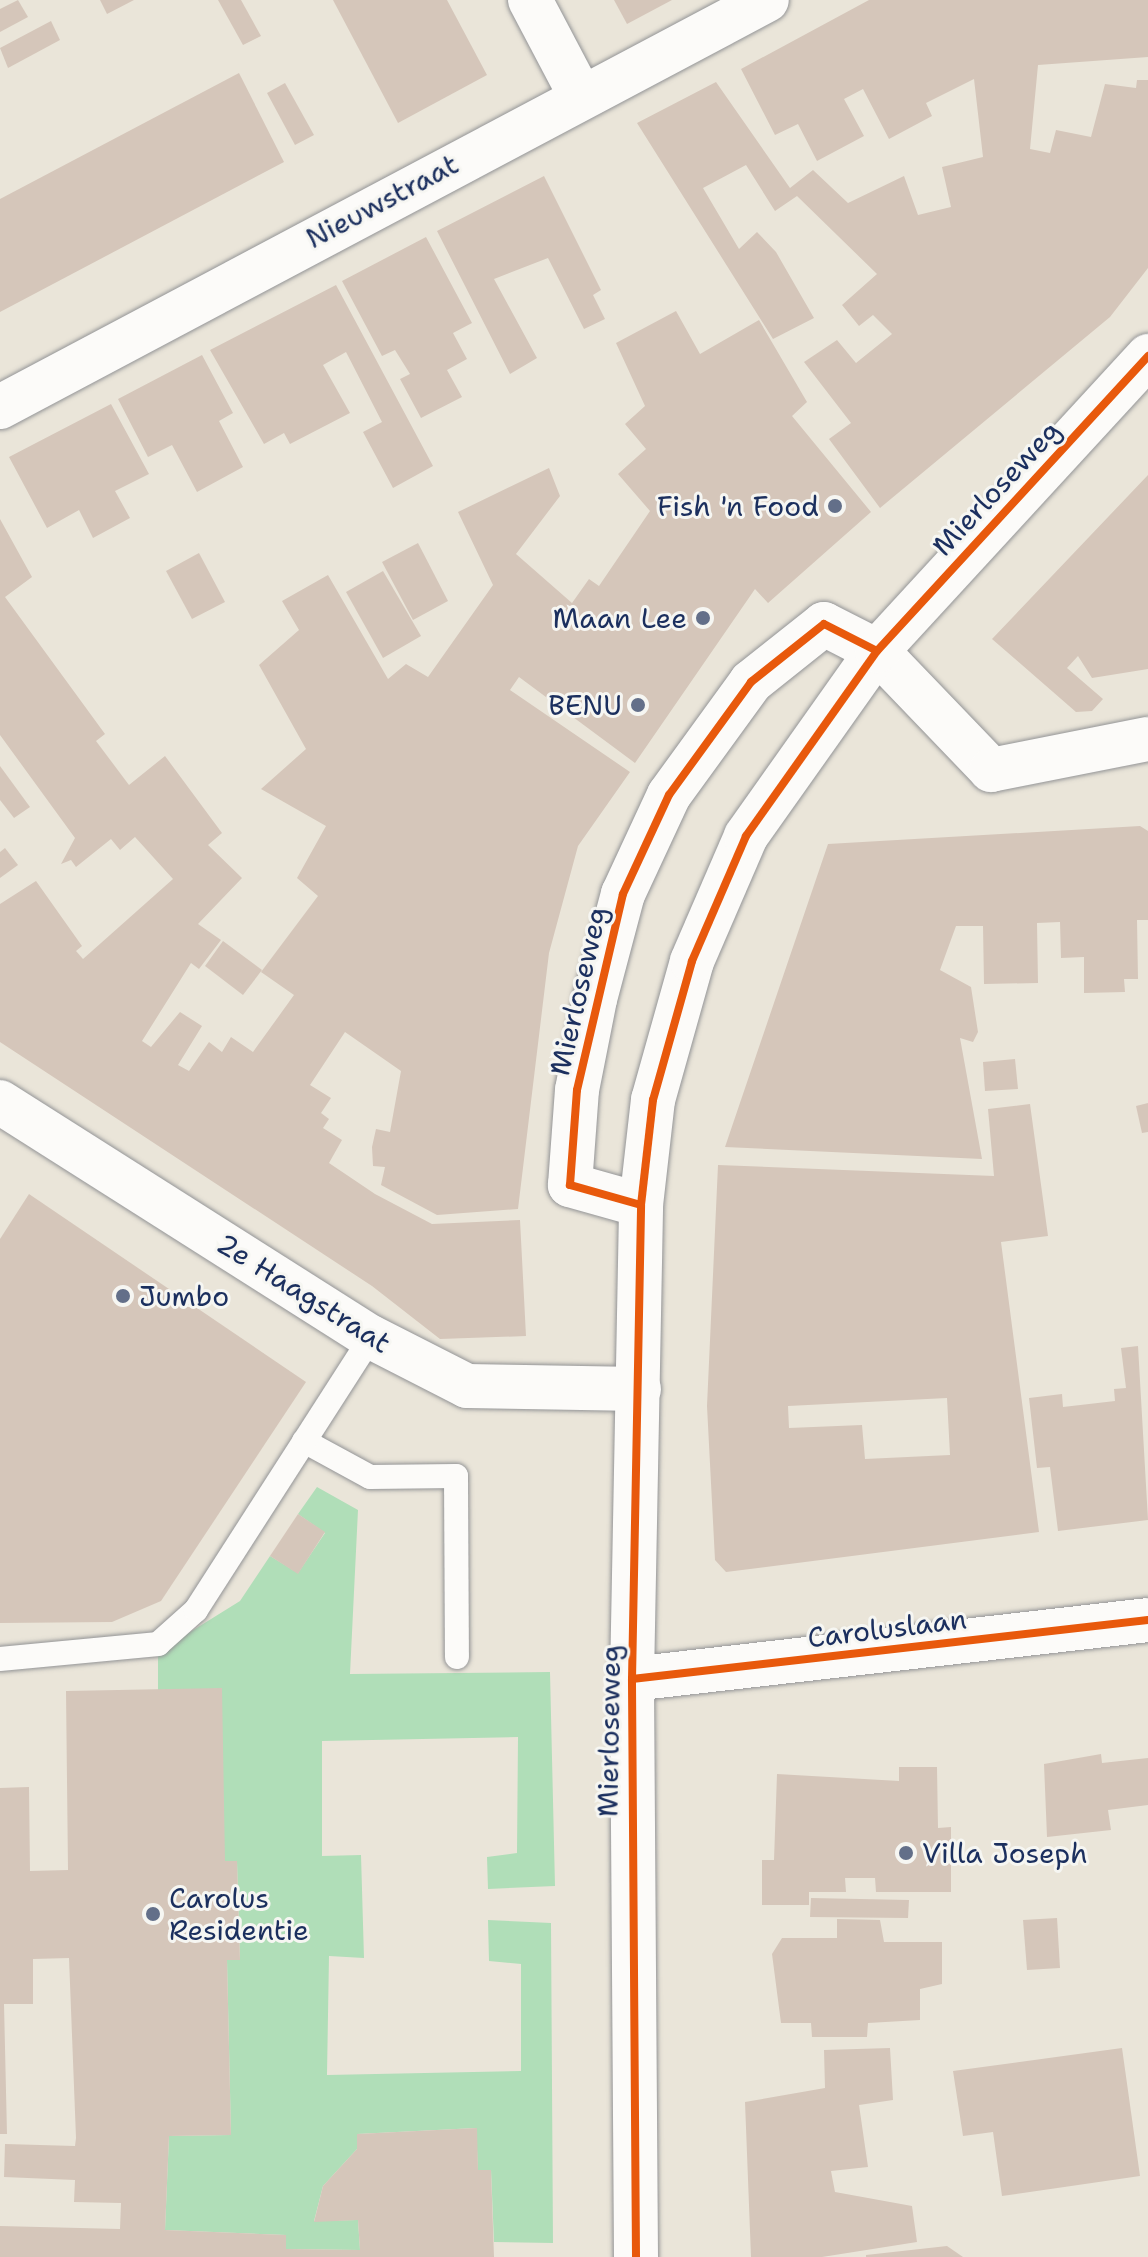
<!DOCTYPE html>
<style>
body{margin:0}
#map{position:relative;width:1148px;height:2257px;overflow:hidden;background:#eae5d9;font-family:"Shantell Sans",sans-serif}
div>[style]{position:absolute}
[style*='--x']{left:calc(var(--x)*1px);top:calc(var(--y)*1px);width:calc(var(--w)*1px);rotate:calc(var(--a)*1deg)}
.green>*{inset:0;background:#b0deb8}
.building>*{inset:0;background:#d5c6ba}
.roads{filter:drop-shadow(0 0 2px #939496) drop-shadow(0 0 2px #939496)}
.lane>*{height:24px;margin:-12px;padding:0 12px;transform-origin:12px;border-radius:12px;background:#fcfbf9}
.street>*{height:44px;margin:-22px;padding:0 22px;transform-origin:22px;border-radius:22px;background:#fcfbf9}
.cycleway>*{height:8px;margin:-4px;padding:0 4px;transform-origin:4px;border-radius:4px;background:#e8590c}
.dots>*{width:22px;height:22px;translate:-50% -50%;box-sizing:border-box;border:4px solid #f6f6f2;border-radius:50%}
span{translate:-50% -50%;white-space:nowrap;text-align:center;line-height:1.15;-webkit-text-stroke:6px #f6f6f2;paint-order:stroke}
.street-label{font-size:28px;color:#1b2f5e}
.poi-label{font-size:28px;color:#1b2f5e}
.right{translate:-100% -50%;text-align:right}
.left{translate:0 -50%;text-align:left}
</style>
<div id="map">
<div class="green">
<i style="clip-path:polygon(317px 1487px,358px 1510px,350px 1674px,550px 1672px,555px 1886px,488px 1889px,487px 1857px,517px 1853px,518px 1737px,322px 1741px,322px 1856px,361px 1855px,364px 1958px,329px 1956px,327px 2075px,521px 2071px,521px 1964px,489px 1961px,488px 1920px,551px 1923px,553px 2243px,494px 2242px,491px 2170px,478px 2170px,476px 2128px,357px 2134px,357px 2149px,323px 2186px,314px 2221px,358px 2220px,360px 2250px,286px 2249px,286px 2235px,165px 2230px,169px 2136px,231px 2135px,227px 1960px,240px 1960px,237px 1862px,225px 1861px,158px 1690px,158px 1652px,240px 1601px,270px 1556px,298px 1573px,325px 1533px,298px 1514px)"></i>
</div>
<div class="building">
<i style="clip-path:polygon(18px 0,28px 17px,0 32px,0 9px)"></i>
<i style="clip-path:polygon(100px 0,134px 0,107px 14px)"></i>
<i style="clip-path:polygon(218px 0,241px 0,261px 36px,243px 45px)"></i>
<i style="clip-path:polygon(333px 0,447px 0,487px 75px,398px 123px)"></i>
<i style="clip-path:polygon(614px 0,672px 0,627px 24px)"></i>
<i style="clip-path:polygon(869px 0,1148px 0,1148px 57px,1038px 65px,1030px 149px,1050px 153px,1056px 130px,1091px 137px,1105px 84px,1136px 88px,1137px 80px,1148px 80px,1148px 268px,1110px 317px,880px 508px,829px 439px,851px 423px,804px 362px,837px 340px,856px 363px,892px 334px,873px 315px,859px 326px,842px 305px,877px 274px,797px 196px,775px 211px,746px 165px,703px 188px,739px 249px,757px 232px,776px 252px,814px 318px,773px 339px,637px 123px,716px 82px,790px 188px,813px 170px,848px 203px,904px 176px,918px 215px,951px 207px,942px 167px,983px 157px,974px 79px,926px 103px,932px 116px,889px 139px,863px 89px,844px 99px,864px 136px,817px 161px,798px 124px,775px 135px,741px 69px)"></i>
<i style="clip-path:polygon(51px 21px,60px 40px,8px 68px,0 48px)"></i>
<i style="clip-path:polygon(239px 73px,284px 162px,0 312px,0 199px)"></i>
<i style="clip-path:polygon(285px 83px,314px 135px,295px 145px,267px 93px)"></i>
<i style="clip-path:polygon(544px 176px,601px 290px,593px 295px,605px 319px,584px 329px,548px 258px,494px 279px,537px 358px,510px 374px,437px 231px)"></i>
<i style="clip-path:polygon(426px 237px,472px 323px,453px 333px,467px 359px,447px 370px,462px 397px,421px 418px,400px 379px,410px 374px,395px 350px,382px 356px,342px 281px)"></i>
<i style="clip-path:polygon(336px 285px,433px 466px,393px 488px,363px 432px,382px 422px,346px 352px,323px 365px,350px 413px,290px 444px,284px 433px,264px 444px,210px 350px)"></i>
<i style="clip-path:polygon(676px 311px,700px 354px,759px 320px,807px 402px,792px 416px,871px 512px,768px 603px,755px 589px,635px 763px,519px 677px,510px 690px,630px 772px,578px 846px,549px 953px,518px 1209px,437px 1215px,381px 1185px,385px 1167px,373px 1166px,372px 1147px,376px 1129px,390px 1132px,401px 1071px,345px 1032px,310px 1085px,331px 1098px,321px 1113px,329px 1119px,323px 1128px,342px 1140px,329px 1163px,375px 1194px,432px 1224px,520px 1220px,526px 1336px,440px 1339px,372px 1286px,0 1042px,0 904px,36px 881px,82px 946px,76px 951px,83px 959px,173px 879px,135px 837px,120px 850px,111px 839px,76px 867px,71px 860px,61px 864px,75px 838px,0 735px,0 519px,32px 577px,5px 597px,105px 734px,96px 741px,129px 785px,165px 756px,222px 833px,208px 845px,242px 878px,198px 924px,221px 940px,199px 969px,191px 963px,142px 1041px,151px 1047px,180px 1012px,202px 1026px,178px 1065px,189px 1071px,209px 1042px,222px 1052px,231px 1037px,253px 1052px,294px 995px,261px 972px,318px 896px,297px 878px,326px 826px,261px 789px,306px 749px,259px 665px,299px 630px,282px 601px,328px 575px,388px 679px,406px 664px,428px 677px,493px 585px,458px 512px,549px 468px,560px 496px,516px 554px,572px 603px,589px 579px,599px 586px,650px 511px,618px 474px,646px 449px,625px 424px,645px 406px,616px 343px)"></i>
<i style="clip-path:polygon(202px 355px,233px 413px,219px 421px,243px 467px,197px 492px,172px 445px,148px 457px,118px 399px)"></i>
<i style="clip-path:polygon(111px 404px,149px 474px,115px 491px,130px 518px,93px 538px,79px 510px,47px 528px,9px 457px)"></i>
<i style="clip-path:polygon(1148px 475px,1148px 669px,1092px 678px,1078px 656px,1067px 668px,1103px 699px,1092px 711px,1076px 712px,992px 639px)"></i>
<i style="clip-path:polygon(418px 543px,448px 601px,413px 620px,382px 562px)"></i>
<i style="clip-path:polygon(199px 553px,225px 602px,192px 619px,166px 571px)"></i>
<i style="clip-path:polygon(383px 571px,421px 636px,383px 658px,346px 592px)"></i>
<i style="clip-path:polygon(0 766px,30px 807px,14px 818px,0 800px)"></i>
<i style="clip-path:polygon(1140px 826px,1148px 831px,1148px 920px,1137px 920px,1138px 979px,1124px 979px,1125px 992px,1084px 993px,1084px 957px,1061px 958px,1060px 922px,1037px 923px,1038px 983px,984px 984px,983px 926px,956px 926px,940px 970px,971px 987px,978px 1032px,973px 1042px,960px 1038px,982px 1159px,725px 1147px,828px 844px)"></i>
<i style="clip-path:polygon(5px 848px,18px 865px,0 878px,0 852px)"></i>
<i style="clip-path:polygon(223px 941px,262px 970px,243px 995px,205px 966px)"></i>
<i style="clip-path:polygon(1015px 1059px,1018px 1089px,985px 1091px,983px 1062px)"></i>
<i style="clip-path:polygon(1148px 1103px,1148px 1132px,1142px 1133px,1136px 1106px)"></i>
<i style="clip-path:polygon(evenodd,1030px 1104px,1048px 1236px,1001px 1242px,1039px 1532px,726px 1572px,715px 1560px,707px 1406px,718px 1165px,994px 1176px,988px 1109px,1030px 1104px,947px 1398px,950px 1455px,865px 1459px,862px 1425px,789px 1428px,788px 1406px,947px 1398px)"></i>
<i style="clip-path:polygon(29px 1194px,306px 1382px,161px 1601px,112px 1622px,0 1623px,0 1239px)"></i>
<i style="clip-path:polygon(1138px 1346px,1148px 1520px,1058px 1531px,1050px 1467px,1037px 1468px,1029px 1398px,1062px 1394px,1063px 1407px,1115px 1401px,1114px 1389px,1126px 1388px,1121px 1348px)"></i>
<i style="clip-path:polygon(298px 1514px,325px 1532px,298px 1574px,270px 1556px)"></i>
<i style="clip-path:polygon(222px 1688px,225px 1861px,237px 1861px,240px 1960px,227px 1960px,231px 2135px,169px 2136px,165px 2230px,286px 2235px,286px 2249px,360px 2250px,358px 2220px,314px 2222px,323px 2186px,357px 2149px,357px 2134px,477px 2128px,478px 2170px,491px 2170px,494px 2257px,0 2257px,0 2226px,120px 2229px,121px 2203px,74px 2202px,75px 2180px,4px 2177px,5px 2144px,75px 2146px,76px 2138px,69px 1958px,33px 1959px,33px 2004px,4px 2004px,7px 2134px,0 2134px,0 1788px,29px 1787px,30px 1871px,68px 1870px,66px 1691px)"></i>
<i style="clip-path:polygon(1101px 1754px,1102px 1763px,1148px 1758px,1148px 1805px,1108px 1810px,1111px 1830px,1047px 1837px,1044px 1764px)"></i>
<i style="clip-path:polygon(899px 1767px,937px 1767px,938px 1828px,951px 1827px,951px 1892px,876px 1892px,875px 1878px,845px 1878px,846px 1892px,809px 1892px,809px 1905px,762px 1905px,762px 1860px,774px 1860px,777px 1774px,899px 1781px)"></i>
<i style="clip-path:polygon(811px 1898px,909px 1900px,908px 1918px,810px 1917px)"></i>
<i style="clip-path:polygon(1057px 1918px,1060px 1968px,1027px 1970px,1023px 1920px)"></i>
<i style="clip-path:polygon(837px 1919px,880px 1920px,884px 1942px,942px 1942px,942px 1984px,920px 1989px,920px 2020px,868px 2023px,867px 2037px,812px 2037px,811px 2023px,781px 2023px,772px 1954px,782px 1938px,837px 1938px)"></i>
<i style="clip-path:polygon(890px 2048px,893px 2100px,859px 2105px,868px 2167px,831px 2171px,835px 2192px,912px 2206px,917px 2242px,822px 2257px,751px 2257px,745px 2102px,825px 2088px,824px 2050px)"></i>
<i style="clip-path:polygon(1122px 2048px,1140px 2176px,1002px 2196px,993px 2132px,963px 2136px,953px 2071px)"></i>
<i style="clip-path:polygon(947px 2246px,963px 2257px,866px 2257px,866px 2255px)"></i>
</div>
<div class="roads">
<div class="lane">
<i style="--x:304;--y:1441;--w:75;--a:28.6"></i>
<i style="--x:370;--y:1477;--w:86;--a:-0.7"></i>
<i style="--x:456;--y:1476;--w:181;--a:89.7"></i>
<i style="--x:0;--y:1659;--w:159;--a:-5.4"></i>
<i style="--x:158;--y:1644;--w:51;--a:-41.8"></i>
<i style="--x:196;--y:1610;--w:324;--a:-57.3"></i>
</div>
<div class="street">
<i style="--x:530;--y:0;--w:107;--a:62.2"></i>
<i style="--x:0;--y:407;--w:868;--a:-27.95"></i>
<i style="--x:0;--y:1102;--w:439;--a:32.4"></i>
<i style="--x:371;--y:1337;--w:108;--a:27"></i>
<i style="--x:467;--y:1386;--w:172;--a:1"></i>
<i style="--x:641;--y:1205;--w:74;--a:-164.3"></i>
<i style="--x:570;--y:1185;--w:95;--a:-85.8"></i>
<i style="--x:577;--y:1090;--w:93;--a:-78.8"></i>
<i style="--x:595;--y:999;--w:109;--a:-75.1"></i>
<i style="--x:623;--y:894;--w:109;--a:-65.1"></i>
<i style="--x:669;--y:795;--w:140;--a:-54"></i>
<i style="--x:751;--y:682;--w:93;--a:-38.5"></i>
<i style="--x:824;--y:624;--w:59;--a:27"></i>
<i style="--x:877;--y:651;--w:165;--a:46.2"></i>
<i style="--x:991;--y:770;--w:160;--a:-11.2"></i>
<i style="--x:632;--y:1679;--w:519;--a:-6.52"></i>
<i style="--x:636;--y:2257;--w:578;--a:-90.4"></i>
<i style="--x:632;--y:1679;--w:474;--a:-88.9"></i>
<i style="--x:641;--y:1205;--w:106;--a:-83.5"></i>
<i style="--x:653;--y:1100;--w:144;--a:-74.3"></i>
<i style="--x:692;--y:961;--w:136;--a:-66.6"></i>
<i style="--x:746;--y:836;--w:227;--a:-54.7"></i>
<i style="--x:877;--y:651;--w:401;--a:-47.4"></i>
</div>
</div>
<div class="cycleway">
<i style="--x:641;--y:1205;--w:74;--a:-164.3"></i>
<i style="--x:570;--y:1185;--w:95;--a:-85.8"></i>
<i style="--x:577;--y:1090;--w:201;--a:-76.8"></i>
<i style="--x:623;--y:894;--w:109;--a:-65.1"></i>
<i style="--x:669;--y:795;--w:140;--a:-54"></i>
<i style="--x:751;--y:682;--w:93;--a:-38.5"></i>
<i style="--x:824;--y:624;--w:59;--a:27"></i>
<i style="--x:632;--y:1679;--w:519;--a:-6.52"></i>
<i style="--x:636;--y:2257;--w:578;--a:-90.4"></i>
<i style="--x:632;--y:1679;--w:474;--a:-88.9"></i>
<i style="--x:641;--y:1205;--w:106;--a:-83.5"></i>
<i style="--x:653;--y:1100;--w:144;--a:-74.3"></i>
<i style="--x:692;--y:961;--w:136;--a:-66.6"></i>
<i style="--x:746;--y:836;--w:227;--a:-54.7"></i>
<i style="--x:877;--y:651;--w:401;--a:-47.4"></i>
</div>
<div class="dots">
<i style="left:835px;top:506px;background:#636f89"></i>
<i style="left:703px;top:618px;background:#636f89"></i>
<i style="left:638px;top:705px;background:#636f89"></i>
<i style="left:123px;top:1296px;background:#636f89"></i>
<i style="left:906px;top:1853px;background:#636f89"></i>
<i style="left:153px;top:1914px;background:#636f89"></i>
</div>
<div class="street-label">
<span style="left:382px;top:201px;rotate:-28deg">Nieuwstraat</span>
<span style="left:996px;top:488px;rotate:-47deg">Mierloseweg</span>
<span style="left:578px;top:991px;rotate:-77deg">Mierloseweg</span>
<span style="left:304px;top:1293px;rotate:32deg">2e Haagstraat</span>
<span style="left:887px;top:1628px;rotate:-7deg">Caroluslaan</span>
<span style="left:609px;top:1731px;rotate:-89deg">Mierloseweg</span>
</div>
<div class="poi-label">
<span class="right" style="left:819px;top:506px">Fish 'n Food</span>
<span class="right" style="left:687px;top:618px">Maan Lee</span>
<span class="right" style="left:622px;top:705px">BENU</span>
<span class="left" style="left:139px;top:1296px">Jumbo</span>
<span class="left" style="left:922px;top:1853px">Villa Joseph</span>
<span class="left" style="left:169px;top:1914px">Carolus<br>Residentie</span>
</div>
</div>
